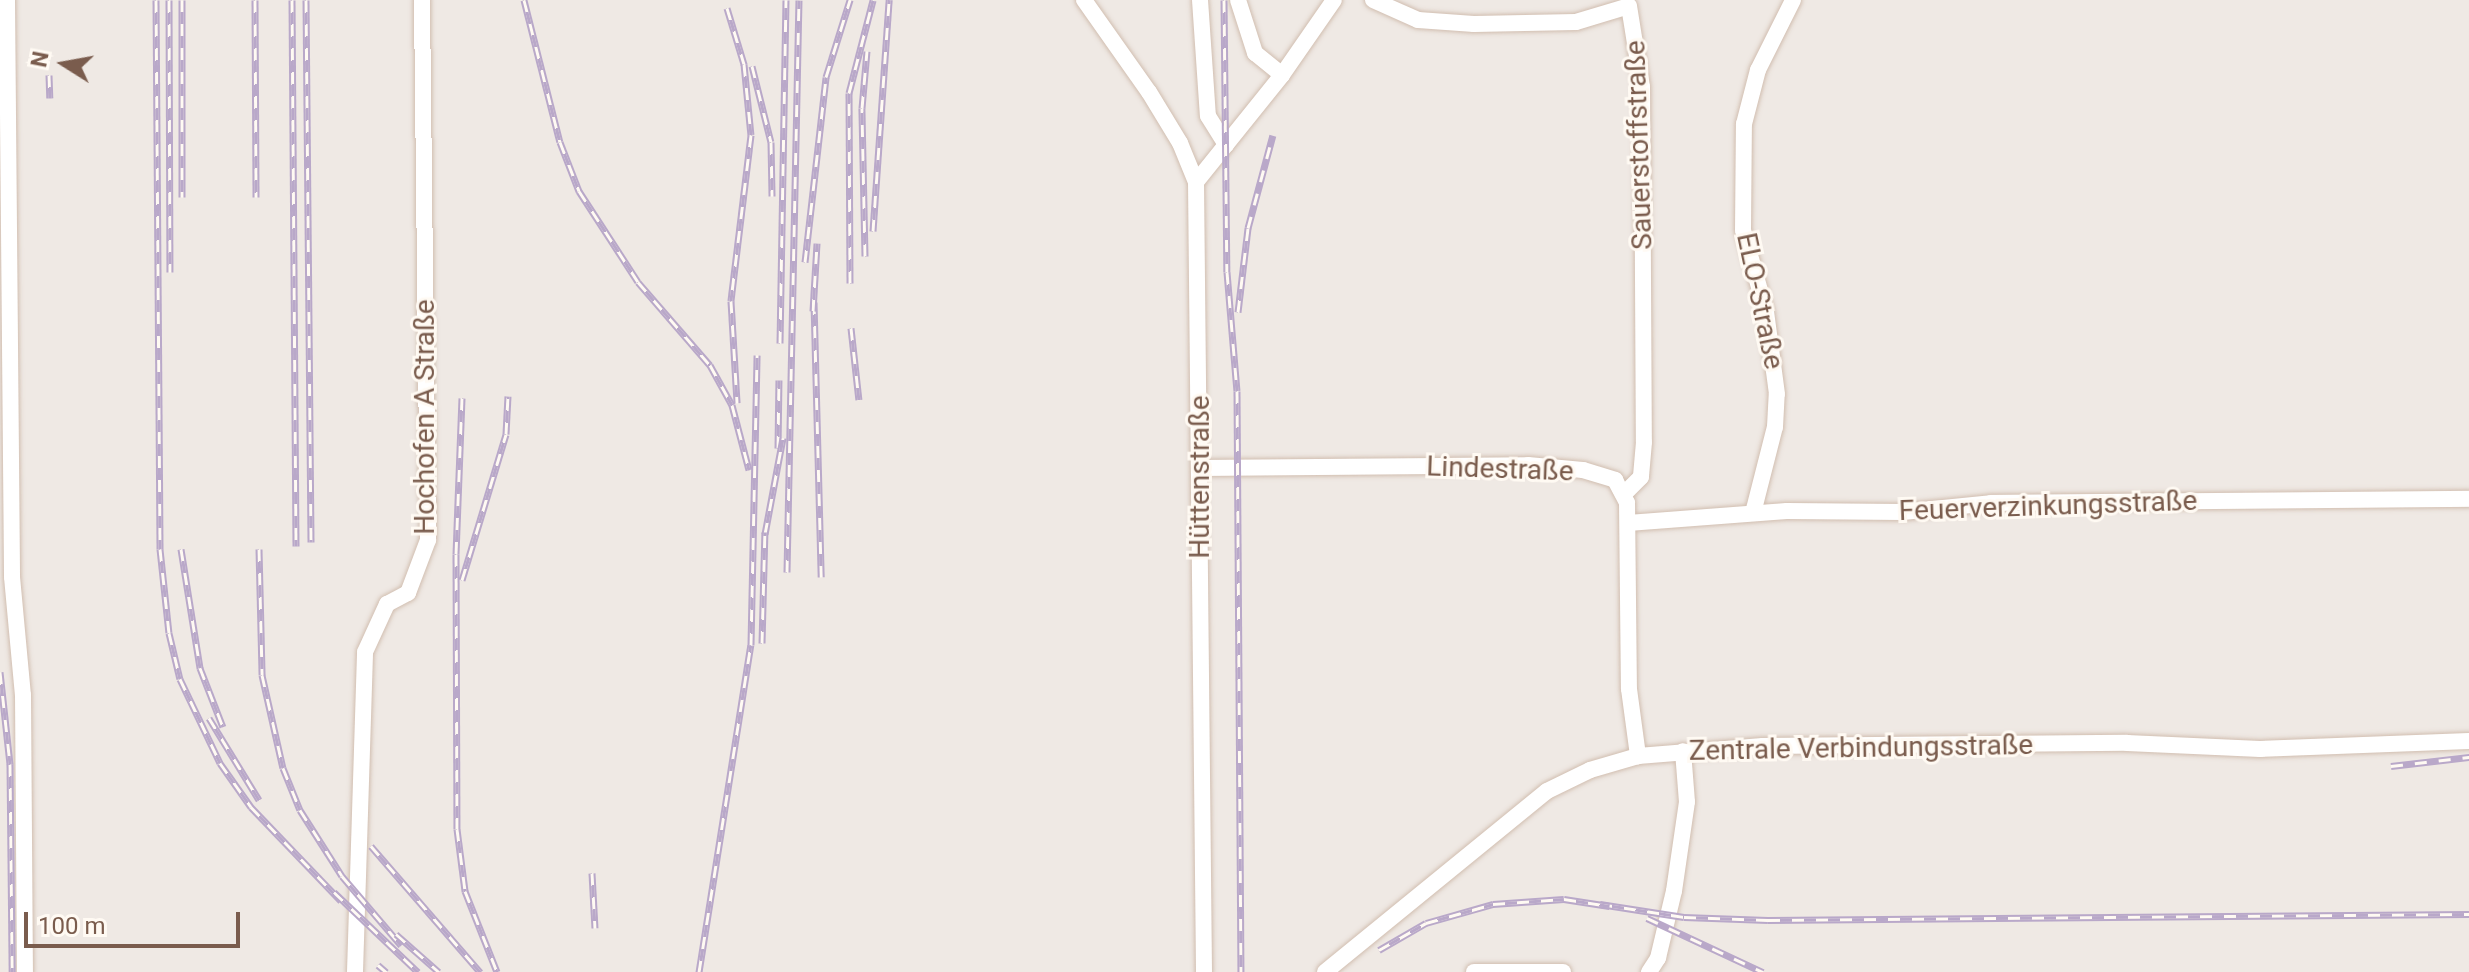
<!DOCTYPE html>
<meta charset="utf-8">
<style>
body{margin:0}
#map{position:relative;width:2469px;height:972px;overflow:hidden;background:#fdf6ec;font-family:Roboto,sans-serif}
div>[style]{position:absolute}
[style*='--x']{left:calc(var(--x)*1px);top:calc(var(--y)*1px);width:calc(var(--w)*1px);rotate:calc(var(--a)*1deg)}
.industrial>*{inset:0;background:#efe9e4}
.roads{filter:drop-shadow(0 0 2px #d1beb0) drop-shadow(0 0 2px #d1beb0)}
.minor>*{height:16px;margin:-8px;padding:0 8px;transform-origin:8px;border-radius:8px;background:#fff}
.rail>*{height:7px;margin-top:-3.5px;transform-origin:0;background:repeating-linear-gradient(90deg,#fffaf3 0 12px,#b9a8c9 0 24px);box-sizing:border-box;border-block:2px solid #b9a8c9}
span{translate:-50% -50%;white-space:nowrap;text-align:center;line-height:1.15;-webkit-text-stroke:6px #fffaf3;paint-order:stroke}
.street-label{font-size:28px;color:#7a5c4d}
.north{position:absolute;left:24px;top:24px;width:80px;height:80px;-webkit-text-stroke:6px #fffaf3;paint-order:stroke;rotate:281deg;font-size:22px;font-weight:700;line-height:32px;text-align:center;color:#7a5c4d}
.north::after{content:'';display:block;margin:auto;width:28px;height:36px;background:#7a5c4d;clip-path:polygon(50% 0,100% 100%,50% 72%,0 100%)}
.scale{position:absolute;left:24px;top:912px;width:216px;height:36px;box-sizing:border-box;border:4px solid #7a5c4d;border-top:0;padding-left:10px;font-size:24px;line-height:28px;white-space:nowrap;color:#7a5c4d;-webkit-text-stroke:6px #fffaf3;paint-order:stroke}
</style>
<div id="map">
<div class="industrial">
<i style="clip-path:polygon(0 0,2469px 0,2469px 972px,0 972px)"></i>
</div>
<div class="roads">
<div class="minor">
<i style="--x:7;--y:0;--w:577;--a:89.5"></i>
<i style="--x:12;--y:577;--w:119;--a:84.7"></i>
<i style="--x:23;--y:695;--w:277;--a:89.6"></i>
<i style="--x:1084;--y:0;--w:113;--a:54.8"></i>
<i style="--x:1149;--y:92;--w:60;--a:58.7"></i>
<i style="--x:1180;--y:143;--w:42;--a:67.7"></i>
<i style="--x:1196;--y:182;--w:790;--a:89.42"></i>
<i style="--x:1200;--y:0;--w:116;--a:86.1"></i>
<i style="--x:1208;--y:116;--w:34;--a:58"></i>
<i style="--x:1238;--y:0;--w:56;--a:72.2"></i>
<i style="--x:1255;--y:53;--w:35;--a:39"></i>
<i style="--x:1373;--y:0;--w:49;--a:24"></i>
<i style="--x:1418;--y:20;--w:56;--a:4.1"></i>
<i style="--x:1474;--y:24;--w:102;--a:-1.1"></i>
<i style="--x:1576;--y:22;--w:55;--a:-16.8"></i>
<i style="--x:1629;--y:6;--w:82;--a:80.9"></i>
<i style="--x:1642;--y:87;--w:355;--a:89.7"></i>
<i style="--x:1644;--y:442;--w:35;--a:95"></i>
<i style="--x:1641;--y:477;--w:23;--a:135"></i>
<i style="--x:1196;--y:182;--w:137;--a:-51.2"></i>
<i style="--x:1282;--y:75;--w:91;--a:-55.3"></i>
<i style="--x:1199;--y:468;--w:329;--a:-0.5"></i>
<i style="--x:1528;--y:465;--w:55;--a:5.2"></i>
<i style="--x:1583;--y:470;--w:34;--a:17"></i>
<i style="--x:1615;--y:480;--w:26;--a:62"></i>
<i style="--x:1627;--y:503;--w:186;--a:89.4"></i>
<i style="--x:1629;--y:689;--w:68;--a:82.3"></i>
<i style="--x:1753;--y:513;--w:89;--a:-75.7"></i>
<i style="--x:1775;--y:427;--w:33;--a:-87"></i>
<i style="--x:1777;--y:394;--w:83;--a:-97.6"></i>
<i style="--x:1766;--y:312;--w:85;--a:-105.7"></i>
<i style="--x:1743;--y:230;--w:106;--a:-89.5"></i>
<i style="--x:1744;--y:124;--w:56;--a:-75.5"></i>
<i style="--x:1758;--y:70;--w:78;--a:-63.4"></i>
<i style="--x:1628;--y:523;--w:159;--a:-4.3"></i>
<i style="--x:1787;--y:511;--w:116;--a:0.5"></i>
<i style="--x:1903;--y:512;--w:88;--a:-5.8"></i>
<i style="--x:1991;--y:503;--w:478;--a:-0.5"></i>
<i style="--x:355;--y:972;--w:320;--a:-88.2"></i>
<i style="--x:365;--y:652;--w:53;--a:-65.4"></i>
<i style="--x:387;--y:604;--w:24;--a:-28"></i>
<i style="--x:408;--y:593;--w:57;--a:-69.3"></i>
<i style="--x:428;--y:540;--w:540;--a:-90.64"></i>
<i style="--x:1325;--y:972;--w:286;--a:-39.2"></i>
<i style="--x:1547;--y:791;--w:48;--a:-26"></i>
<i style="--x:1590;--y:770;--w:50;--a:-16.3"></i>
<i style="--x:1638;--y:756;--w:125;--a:-4.6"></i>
<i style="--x:1763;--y:746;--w:364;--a:-0.5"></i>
<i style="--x:2127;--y:743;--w:133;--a:2.6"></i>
<i style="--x:2260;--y:749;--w:209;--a:-2.2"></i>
<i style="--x:1474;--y:972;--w:89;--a:0"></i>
<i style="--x:1649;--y:972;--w:17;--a:-57"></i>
<i style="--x:1658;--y:958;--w:69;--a:-76.6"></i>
<i style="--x:1674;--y:891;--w:90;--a:-81.7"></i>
<i style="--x:1687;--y:802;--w:51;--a:-94.5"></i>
</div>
</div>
<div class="rail">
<i style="--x:156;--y:0;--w:549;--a:89.58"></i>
<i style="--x:160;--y:549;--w:84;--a:83.9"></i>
<i style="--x:169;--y:633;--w:47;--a:76.6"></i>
<i style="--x:180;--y:679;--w:93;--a:64.5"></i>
<i style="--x:220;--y:763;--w:54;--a:54.8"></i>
<i style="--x:251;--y:807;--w:130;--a:46.2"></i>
<i style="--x:169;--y:0;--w:272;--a:89.8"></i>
<i style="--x:182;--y:0;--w:197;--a:90"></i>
<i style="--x:255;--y:0;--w:197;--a:89.7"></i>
<i style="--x:292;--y:0;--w:546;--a:89.58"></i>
<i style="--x:306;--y:0;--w:542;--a:89.47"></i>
<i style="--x:524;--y:0;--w:146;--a:75.8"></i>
<i style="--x:560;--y:142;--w:53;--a:68.8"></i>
<i style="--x:579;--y:191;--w:108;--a:57"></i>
<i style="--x:638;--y:282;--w:110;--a:49.1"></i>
<i style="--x:710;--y:365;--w:46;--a:61.2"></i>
<i style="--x:732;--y:405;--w:67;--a:75.3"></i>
<i style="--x:1224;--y:0;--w:272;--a:89.4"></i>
<i style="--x:1227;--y:272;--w:119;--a:85.2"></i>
<i style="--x:1237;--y:391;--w:581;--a:89.61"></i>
<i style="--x:727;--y:8;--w:59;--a:73.1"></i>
<i style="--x:744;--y:64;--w:71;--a:84.4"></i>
<i style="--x:751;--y:135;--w:167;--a:96.9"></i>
<i style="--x:731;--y:301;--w:102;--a:86.6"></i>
<i style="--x:752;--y:66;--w:78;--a:76"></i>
<i style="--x:771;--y:142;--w:54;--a:88.9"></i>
<i style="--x:49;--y:75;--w:23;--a:88"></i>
<i style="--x:873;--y:231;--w:232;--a:-86"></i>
<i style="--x:865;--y:256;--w:148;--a:-91.2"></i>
<i style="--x:862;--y:108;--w:57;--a:-85"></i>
<i style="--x:805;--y:262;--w:186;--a:-83.5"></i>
<i style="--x:826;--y:77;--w:81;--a:-72.7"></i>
<i style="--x:850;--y:283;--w:190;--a:-90.3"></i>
<i style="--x:849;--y:93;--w:96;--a:-75.5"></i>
<i style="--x:814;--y:302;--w:275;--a:88.5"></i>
<i style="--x:813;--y:311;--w:68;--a:-86.6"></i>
<i style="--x:1238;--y:312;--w:85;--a:-83.2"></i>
<i style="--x:1248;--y:228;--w:96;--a:-75"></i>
<i style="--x:851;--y:328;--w:72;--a:83.7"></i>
<i style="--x:780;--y:343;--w:343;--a:-89"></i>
<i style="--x:462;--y:398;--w:156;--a:92.2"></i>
<i style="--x:456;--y:554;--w:275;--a:89.8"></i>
<i style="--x:457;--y:829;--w:63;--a:82.6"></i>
<i style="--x:465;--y:891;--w:87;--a:68.4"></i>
<i style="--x:778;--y:448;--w:68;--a:-89.2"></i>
<i style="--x:765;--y:534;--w:98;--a:-79.4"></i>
<i style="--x:181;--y:549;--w:121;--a:80.9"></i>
<i style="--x:200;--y:668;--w:63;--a:68.7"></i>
<i style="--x:259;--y:549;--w:126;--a:88.6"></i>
<i style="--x:262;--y:675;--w:95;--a:77.3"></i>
<i style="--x:283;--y:768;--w:45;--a:68"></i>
<i style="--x:300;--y:810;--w:78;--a:57.5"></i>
<i style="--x:342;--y:876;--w:91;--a:49.5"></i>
<i style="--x:787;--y:572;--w:572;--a:-88.8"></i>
<i style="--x:462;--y:580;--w:152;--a:-73.2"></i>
<i style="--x:506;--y:434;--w:38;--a:-87"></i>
<i style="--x:762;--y:643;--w:111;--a:-88.5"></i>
<i style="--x:0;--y:672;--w:93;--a:83.8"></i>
<i style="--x:10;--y:764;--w:208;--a:89.4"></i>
<i style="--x:209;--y:718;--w:96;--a:58.6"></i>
<i style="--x:2391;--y:766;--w:79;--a:-6.6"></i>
<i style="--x:371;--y:846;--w:167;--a:49.1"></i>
<i style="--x:592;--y:873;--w:55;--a:86.9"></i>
<i style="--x:334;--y:892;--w:116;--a:43.6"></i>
<i style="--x:1600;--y:904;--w:85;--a:8.8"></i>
<i style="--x:1684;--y:917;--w:84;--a:2"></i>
<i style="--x:1768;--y:920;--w:701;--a:-0.49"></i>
<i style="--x:1647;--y:918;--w:128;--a:25"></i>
<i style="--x:396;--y:934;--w:57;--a:41.5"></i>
<i style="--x:1379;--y:950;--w:54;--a:-29.9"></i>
<i style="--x:1426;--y:923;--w:70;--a:-15.8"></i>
<i style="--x:1493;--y:904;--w:71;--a:-4"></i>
<i style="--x:1564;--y:899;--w:46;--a:8.8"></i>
<i style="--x:378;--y:965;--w:11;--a:41"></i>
<i style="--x:699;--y:972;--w:331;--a:-81"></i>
<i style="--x:751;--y:645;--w:290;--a:-88.8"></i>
</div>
<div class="street-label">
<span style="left:1639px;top:145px;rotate:-92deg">Sauerstoffstraße</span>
<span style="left:1760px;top:301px;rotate:78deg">ELO-Straße</span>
<span style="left:425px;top:417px;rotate:-90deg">Hochofen A Straße</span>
<span style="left:1500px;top:469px;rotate:2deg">Lindestraße</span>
<span style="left:1200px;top:477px;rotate:-90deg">Hüttenstraße</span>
<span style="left:2048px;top:506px;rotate:-2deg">Feuerverzinkungsstraße</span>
<span style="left:1861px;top:748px;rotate:-1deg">Zentrale Verbindungsstraße</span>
</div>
<div class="north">N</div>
<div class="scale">100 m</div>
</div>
